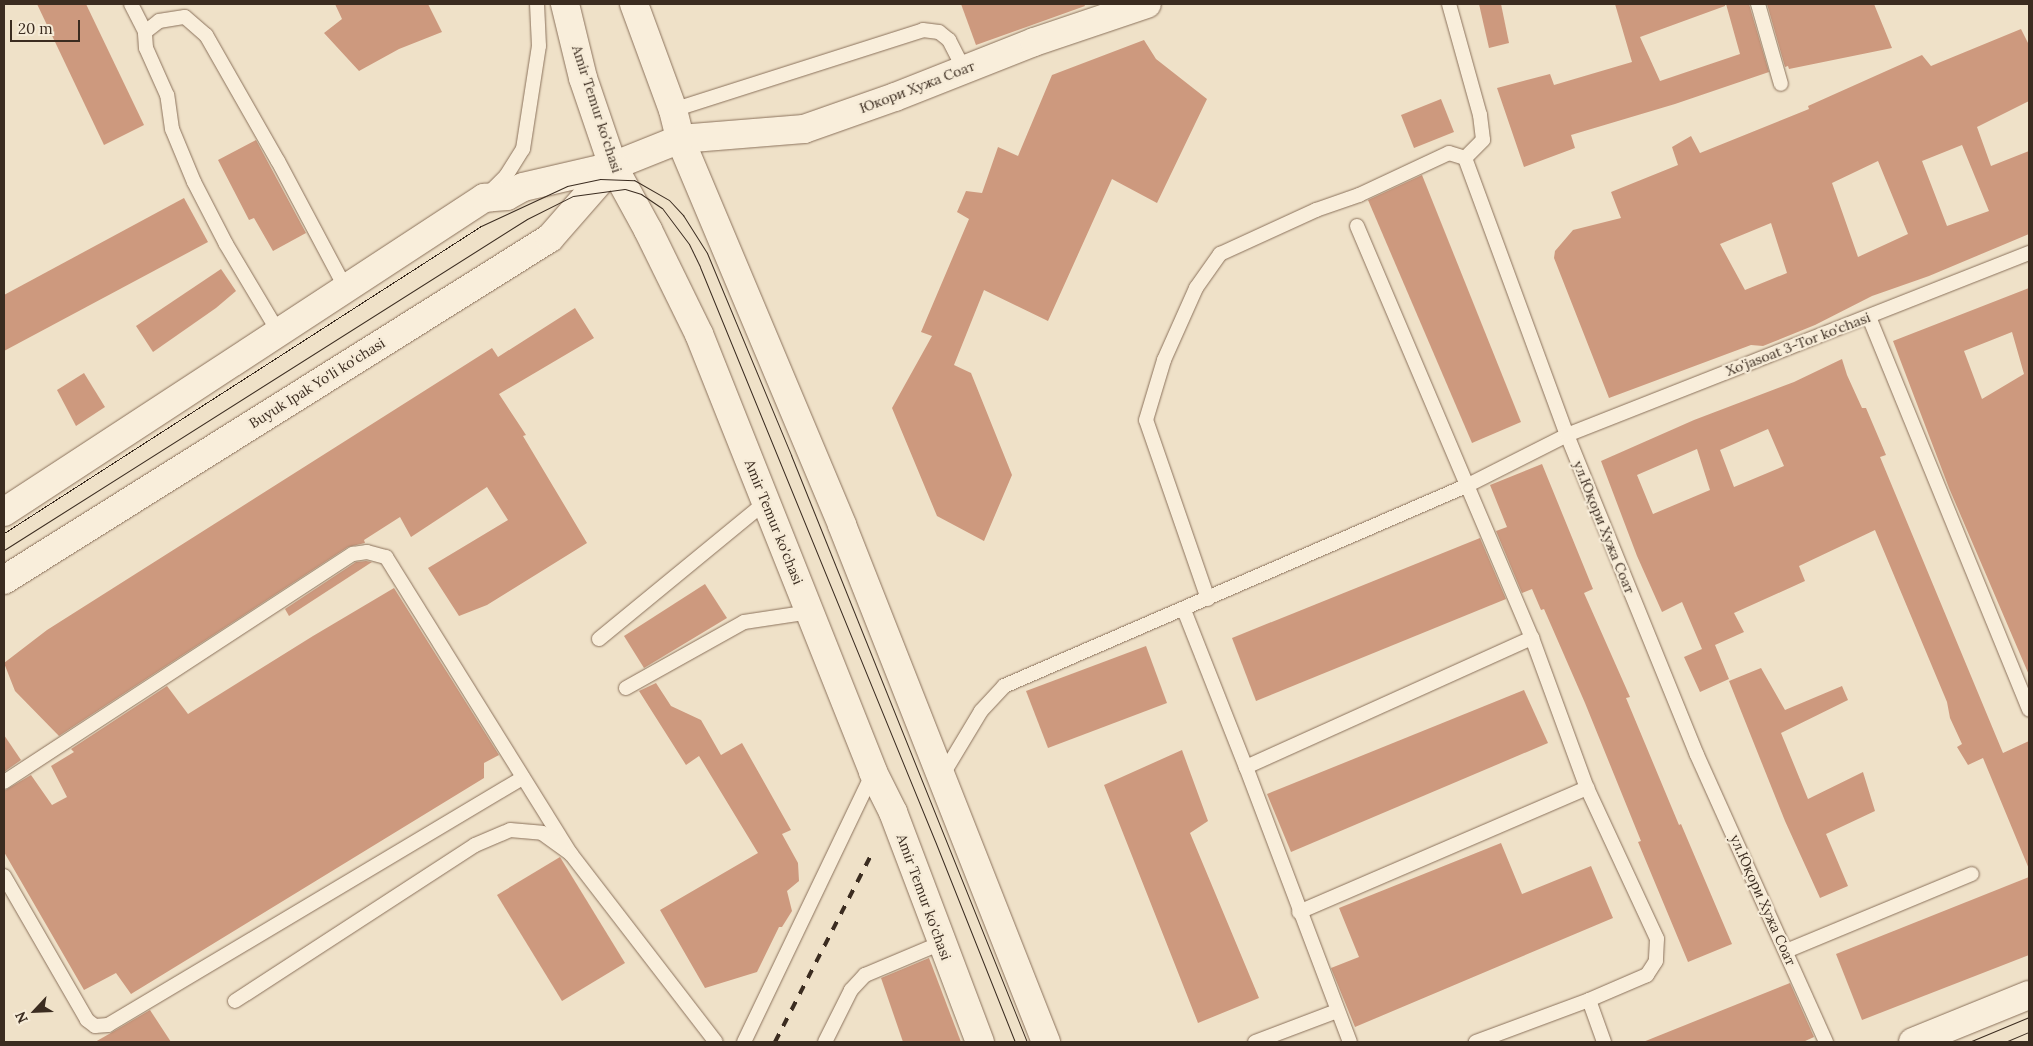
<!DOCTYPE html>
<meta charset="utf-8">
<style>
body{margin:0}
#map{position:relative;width:2033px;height:1046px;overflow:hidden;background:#efe1c8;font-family:Lora,serif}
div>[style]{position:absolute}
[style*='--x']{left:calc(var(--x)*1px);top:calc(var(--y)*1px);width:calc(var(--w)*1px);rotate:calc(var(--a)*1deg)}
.building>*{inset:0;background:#cd997e}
.roads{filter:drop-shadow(0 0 1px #8b725c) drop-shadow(0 0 1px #8b725c)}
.service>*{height:14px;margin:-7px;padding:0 7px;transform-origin:7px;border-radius:7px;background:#f9eedb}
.tertiary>*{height:28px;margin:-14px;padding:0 14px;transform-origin:14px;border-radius:14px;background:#f9eedb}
.secondary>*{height:28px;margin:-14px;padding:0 14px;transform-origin:14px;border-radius:14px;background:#f9eedb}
.tram>*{height:1px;margin:-0.5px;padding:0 0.5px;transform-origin:0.5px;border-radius:0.5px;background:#3b2c20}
.rail>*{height:4px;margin-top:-2px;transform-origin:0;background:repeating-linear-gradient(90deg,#3b2c20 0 9px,transparent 0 18px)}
span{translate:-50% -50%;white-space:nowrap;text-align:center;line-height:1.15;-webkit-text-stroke:4.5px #f6ebd7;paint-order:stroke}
.street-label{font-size:14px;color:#3b2c20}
.frame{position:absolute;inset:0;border:5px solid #3b2c20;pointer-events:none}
.north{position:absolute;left:10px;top:986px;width:50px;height:50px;-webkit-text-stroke:4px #f6ebd7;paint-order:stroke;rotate:245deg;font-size:14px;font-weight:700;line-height:20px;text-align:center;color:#3b2c20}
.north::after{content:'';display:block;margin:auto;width:18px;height:22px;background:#3b2c20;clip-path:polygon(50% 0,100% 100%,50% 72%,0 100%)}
.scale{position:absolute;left:10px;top:20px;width:70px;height:22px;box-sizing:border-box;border:2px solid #3b2c20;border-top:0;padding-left:6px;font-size:15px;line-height:18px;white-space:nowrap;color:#3b2c20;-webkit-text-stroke:4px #f6ebd7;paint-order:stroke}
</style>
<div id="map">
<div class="building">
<i style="clip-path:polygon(37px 4px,86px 4px,144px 125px,104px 145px)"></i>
<i style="clip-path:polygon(335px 4px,428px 4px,442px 32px,399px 49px,359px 71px,324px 33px,342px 19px)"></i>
<i style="clip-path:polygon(961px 4px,1084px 4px,1085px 6px,976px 45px)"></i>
<i style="clip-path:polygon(1479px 4px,1501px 4px,1509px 43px,1489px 48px)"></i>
<i style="clip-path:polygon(1615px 4px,1725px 4px,1725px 6px,1640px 37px,1660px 81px,1740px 54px,1726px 4px,1749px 4px,1769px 72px,1675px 104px,1571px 135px,1575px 148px,1524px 167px,1497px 88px,1550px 74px,1554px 85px,1632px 62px)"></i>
<i style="clip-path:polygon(1767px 4px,1874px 4px,1892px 48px,1789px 69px,1788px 66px,1785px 67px)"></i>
<i style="clip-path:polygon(evenodd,2021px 29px,2029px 45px,2029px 101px,1977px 127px,1991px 166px,2029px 151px,2029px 234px,1929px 276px,1872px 296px,1815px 325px,1763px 346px,1751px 345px,1609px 398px,1554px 258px,1555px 251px,1573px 230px,1621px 218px,1611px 192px,1678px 165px,1672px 147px,1691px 136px,1700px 153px,1809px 109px,1808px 106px,1922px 55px,1931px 66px,2021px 29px,1962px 145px,1989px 211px,1947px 226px,1922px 161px,1962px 145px,2021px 29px,1878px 161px,1908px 234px,1858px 257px,1832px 183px,1878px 161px,2021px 29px,1771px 223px,1787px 273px,1745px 290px,1720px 244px,1771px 223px)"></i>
<i style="clip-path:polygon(1144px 40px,1156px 59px,1207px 99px,1157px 203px,1112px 179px,1048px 321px,984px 290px,954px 365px,971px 373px,1012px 475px,984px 541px,937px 516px,892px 408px,932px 336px,921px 332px,969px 219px,957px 212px,966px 191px,982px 193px,998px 147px,1018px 156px,1052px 75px)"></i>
<i style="clip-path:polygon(1441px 99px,1454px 132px,1414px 148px,1401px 115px)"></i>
<i style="clip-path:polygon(256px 140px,306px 233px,273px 251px,254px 218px,249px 220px,218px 160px)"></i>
<i style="clip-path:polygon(1422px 175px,1521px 422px,1472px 443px,1368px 200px)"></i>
<i style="clip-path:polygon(184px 198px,208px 242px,4px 351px,4px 295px)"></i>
<i style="clip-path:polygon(221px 269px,236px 291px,216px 308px,153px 352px,136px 326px)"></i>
<i style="clip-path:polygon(evenodd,2029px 288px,2029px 675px,1949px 488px,1893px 341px,2029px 288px,2012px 332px,2024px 374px,1982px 399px,1964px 351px,2012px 332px)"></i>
<i style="clip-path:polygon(575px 308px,594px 338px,499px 394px,526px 435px,523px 436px,587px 543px,487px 605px,459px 616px,428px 568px,508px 520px,487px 487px,411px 537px,400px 517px,364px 540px,365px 543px,348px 547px,59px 736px,15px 691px,4px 663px,47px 630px,492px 348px,498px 357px)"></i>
<i style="clip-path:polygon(evenodd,1842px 359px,1847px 375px,1862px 408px,1866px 408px,1886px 455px,1880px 457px,2003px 753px,2029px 741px,2029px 869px,1983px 758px,1968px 765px,1957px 747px,1962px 744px,1950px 718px,1947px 702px,1875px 530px,1799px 566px,1805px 581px,1734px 613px,1744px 632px,1715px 645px,1729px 679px,1700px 692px,1684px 657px,1702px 649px,1682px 602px,1662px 612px,1637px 556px,1601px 461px,1694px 420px,1794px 382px,1842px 359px,1768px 429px,1784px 466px,1734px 487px,1720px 450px,1768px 429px,1842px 359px,1697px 449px,1710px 490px,1653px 514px,1637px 475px,1697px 449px)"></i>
<i style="clip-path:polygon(84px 373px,105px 407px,76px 426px,57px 390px)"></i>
<i style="clip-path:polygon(1542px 464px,1593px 589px,1584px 593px,1630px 697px,1626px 698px,1679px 825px,1681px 824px,1732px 944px,1688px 962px,1638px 842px,1641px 841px,1585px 703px,1544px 609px,1541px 610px,1532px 589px,1522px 593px,1496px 531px,1507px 527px,1490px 485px)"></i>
<i style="clip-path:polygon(1480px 538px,1506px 599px,1256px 701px,1232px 638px)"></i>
<i style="clip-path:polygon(366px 561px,372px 562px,289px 616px,285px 609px,356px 562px)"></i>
<i style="clip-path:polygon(705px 584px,727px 618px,644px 668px,624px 636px)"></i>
<i style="clip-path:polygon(394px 588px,499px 755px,484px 763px,484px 778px,131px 994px,116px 973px,84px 990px,4px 852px,4px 791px,31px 775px,52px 805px,67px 797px,51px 766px,74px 752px,71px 749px,167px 686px,188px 714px,313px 636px)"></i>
<i style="clip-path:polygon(1146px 646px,1167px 703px,1048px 748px,1026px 691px)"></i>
<i style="clip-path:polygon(1761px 668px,1785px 710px,1842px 686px,1848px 700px,1781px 733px,1808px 799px,1863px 772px,1875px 811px,1826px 834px,1848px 886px,1820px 898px,1785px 821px,1729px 681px)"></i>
<i style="clip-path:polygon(656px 683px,671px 706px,701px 720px,721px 755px,742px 743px,791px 830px,782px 834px,798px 863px,799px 881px,787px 891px,792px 911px,782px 927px,779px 927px,757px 972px,705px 988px,660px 910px,758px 853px,699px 756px,686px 765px,639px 691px)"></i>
<i style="clip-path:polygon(1524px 690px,1548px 743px,1291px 852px,1267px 794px)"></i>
<i style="clip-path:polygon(4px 735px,21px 760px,4px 772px)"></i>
<i style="clip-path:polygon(1182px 750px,1208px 821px,1190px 833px,1259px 998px,1198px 1023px,1104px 785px)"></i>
<i style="clip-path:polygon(1501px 843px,1522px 894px,1591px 866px,1613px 918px,1355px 1027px,1331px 968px,1359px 957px,1339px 908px)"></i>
<i style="clip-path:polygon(560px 857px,625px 963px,562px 1001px,497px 895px)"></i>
<i style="clip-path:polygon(2029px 877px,2029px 955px,1862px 1020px,1836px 954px)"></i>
<i style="clip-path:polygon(929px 958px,961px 1042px,903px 1042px,881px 978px)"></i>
<i style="clip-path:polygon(1790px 983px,1814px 1037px,1803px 1042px,1643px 1042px)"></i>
<i style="clip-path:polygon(150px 1010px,171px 1042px,95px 1042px,109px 1034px)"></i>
</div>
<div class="roads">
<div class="service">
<i style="--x:131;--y:4;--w:31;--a:63"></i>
<i style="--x:1449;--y:4;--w:115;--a:74.4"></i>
<i style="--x:1480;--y:115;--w:25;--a:83"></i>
<i style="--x:1483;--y:140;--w:25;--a:135"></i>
<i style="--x:1758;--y:4;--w:83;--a:74"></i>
<i style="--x:673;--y:110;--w:262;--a:-17.7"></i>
<i style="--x:923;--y:30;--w:16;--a:7"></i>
<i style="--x:939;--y:32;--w:13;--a:39"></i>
<i style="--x:949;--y:40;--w:33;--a:63"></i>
<i style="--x:1465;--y:158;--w:295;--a:69.8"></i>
<i style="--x:1567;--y:435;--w:345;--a:67.9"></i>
<i style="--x:1697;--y:755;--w:315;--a:65.8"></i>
<i style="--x:486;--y:196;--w:28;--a:-45"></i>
<i style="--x:506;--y:176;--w:32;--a:-58"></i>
<i style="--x:523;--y:149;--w:104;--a:-81.2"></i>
<i style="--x:539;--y:46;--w:42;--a:-92.7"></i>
<i style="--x:1357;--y:226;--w:448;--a:67"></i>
<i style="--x:1532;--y:638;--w:160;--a:69.9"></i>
<i style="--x:1587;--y:788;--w:166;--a:65.1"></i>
<i style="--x:1657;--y:939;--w:22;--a:93"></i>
<i style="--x:1656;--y:961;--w:17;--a:123"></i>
<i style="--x:1647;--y:975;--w:63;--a:156.7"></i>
<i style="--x:1589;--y:1000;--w:121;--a:159.6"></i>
<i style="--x:1869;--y:317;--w:424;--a:67.8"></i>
<i style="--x:279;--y:333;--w:104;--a:-120.8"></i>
<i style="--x:226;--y:244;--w:70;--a:-117.3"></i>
<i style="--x:194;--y:182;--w:57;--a:-112.5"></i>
<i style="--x:172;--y:129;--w:34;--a:-98"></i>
<i style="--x:167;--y:95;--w:51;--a:-114.1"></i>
<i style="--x:146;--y:48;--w:16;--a:-94"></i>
<i style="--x:145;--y:32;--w:18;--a:-38"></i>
<i style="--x:159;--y:21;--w:26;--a:-9"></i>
<i style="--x:185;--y:17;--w:28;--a:41"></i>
<i style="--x:206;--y:35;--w:145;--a:60.3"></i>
<i style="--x:278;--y:161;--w:145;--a:62"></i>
<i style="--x:1208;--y:599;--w:189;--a:-109.1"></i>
<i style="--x:1146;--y:420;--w:63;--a:-73.3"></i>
<i style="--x:1164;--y:360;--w:79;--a:-66"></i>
<i style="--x:1196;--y:288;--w:42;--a:-54.8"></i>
<i style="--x:1220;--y:254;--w:106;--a:-24.6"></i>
<i style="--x:1316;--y:210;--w:46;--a:-19.2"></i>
<i style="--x:1359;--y:195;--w:99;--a:-25"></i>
<i style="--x:1449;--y:153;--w:17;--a:17"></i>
<i style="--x:1184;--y:610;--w:169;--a:68.5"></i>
<i style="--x:1246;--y:767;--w:294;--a:69.3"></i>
<i style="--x:599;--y:639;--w:216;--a:-39.4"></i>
<i style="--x:626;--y:688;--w:135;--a:-29.2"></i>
<i style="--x:744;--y:622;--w:67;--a:-8.6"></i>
<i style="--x:1246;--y:767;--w:314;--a:-24.3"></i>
<i style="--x:942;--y:776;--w:76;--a:-59"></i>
<i style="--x:981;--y:711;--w:34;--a:-47"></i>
<i style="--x:1004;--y:686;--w:503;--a:-23.41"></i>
<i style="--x:1466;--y:486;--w:113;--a:-26.8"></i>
<i style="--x:1567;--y:435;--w:497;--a:-21.5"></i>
<i style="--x:4;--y:782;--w:417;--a:-33.2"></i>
<i style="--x:353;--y:554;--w:14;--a:-8"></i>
<i style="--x:367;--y:552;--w:20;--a:15"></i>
<i style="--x:386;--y:557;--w:350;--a:58.1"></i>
<i style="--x:4;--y:876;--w:166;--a:60"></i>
<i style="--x:87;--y:1020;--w:10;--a:37"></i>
<i style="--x:95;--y:1026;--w:13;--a:-4"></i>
<i style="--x:108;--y:1025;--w:483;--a:-30.8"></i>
<i style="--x:1299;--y:912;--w:314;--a:-23.3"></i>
<i style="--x:1786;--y:951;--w:201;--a:-22.5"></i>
<i style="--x:1589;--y:1000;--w:45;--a:70.3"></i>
<i style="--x:235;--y:1001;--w:286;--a:-33"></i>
<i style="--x:475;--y:845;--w:38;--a:-23"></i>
<i style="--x:510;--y:830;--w:32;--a:5"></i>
<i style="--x:542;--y:833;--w:36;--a:36"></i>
<i style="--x:571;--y:854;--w:237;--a:52.4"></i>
<i style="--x:744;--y:1042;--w:298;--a:-64.4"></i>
<i style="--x:825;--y:1042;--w:58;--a:-63.4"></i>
<i style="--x:851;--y:990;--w:21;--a:-47"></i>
<i style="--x:865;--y:975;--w:82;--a:-22.8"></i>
<i style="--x:1255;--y:1042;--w:88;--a:-20.7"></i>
</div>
<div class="tertiary">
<i style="--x:680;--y:139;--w:124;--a:-4.6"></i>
<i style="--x:804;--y:129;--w:96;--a:-19.4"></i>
<i style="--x:895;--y:97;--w:149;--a:-21.6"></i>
<i style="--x:1034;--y:42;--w:119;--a:-18.6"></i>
</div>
<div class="secondary">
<i style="--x:565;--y:4;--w:76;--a:76.3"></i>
<i style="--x:583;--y:78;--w:93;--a:71.2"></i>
<i style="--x:613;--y:166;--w:73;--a:61.3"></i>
<i style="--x:648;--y:230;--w:116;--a:63.9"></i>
<i style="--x:699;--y:334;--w:471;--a:68.3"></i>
<i style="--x:873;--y:772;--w:45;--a:63.4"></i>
<i style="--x:893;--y:812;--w:246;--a:69.3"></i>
<i style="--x:634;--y:4;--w:113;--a:69.8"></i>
<i style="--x:673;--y:110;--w:30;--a:76"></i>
<i style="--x:680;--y:139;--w:419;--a:67.2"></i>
<i style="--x:842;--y:525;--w:556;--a:68.47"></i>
<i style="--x:4;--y:512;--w:574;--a:-33.19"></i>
<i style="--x:484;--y:198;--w:23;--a:-5"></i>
<i style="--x:507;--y:196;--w:18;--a:-29"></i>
<i style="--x:523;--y:187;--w:92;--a:-13.1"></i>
<i style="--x:613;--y:166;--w:72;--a:-21.9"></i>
<i style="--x:4;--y:580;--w:644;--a:-32.06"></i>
<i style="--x:550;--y:238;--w:96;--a:-48.8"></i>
<i style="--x:1913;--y:1042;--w:125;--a:-22.1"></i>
</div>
</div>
<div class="tram">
<i style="--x:4;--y:533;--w:567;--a:-32.77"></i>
<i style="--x:481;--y:226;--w:95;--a:-24.9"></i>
<i style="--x:567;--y:186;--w:34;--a:-12"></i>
<i style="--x:600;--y:179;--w:34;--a:2"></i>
<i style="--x:634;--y:180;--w:40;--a:29.7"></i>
<i style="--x:669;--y:200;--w:21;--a:47"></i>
<i style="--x:683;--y:215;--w:45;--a:57.7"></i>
<i style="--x:707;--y:253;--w:219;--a:67.4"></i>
<i style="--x:791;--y:455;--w:633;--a:68.1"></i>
<i style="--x:4;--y:550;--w:619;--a:-32.33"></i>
<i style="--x:527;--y:219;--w:51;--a:-26.6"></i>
<i style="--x:573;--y:196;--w:52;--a:-7.7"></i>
<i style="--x:625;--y:189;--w:17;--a:17"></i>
<i style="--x:641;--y:194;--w:25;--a:34"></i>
<i style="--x:662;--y:208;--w:45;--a:53.1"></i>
<i style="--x:689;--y:244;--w:25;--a:64"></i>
<i style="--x:700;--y:267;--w:620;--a:67.74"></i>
<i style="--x:935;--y:841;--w:216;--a:68.3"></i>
<i style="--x:1969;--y:1042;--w:65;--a:-22.6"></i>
<i style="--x:2005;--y:1042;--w:26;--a:-23"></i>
</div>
<div class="rail">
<i style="--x:775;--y:1042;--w:208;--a:-62.8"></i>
</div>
<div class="street-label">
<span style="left:917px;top:87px;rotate:-21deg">Юкори Хужа Соат</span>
<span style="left:597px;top:109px;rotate:72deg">Amir Temur ko'chasi</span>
<span style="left:1798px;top:344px;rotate:-21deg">Xo'jasoat 3-Tor ko'chasi</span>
<span style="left:317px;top:383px;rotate:-32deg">Buyuk Ipak Yo'li ko'chasi</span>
<span style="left:774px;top:522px;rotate:68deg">Amir Temur ko'chasi</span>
<span style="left:1604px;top:527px;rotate:68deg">ул.Юқори Хужа Соат</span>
<span style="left:924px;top:897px;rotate:70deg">Amir Temur ko'chasi</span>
<span style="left:1763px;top:900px;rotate:66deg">ул.Юқори Хужа Соат</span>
</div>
<div class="frame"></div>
<div class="north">N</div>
<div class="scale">20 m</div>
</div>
